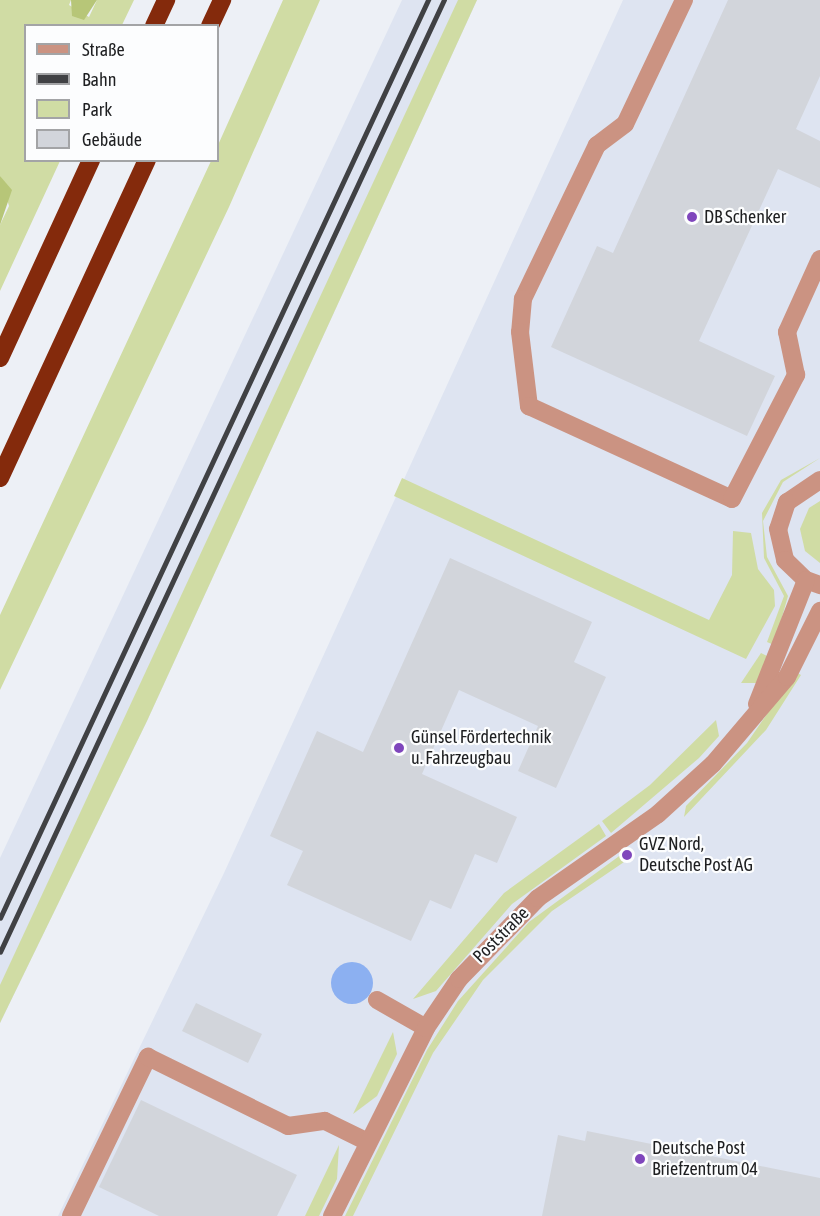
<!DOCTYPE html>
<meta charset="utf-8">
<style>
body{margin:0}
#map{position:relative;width:820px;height:1216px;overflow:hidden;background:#edf0f6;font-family:"Asap Condensed",sans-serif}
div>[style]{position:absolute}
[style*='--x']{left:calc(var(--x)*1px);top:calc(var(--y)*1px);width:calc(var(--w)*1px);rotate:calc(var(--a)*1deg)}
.built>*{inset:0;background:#dee4f1}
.green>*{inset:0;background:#d0dca4}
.forest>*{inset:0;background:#b7c678}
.water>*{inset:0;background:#8cb0f1}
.round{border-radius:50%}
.building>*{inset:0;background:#d2d5db}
.minor>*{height:18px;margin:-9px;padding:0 9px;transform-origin:9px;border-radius:9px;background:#cb9382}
.highway>*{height:18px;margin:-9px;padding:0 9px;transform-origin:9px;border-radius:9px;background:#842a0c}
.rail>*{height:4.5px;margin:-2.25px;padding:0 2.25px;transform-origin:2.25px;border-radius:2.25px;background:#404144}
.dots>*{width:16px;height:16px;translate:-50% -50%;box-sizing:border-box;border:3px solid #fcfdfe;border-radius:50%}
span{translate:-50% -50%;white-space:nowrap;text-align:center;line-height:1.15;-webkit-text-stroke:4.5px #fcfdfe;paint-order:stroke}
.poi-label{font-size:18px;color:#1e1f21}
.left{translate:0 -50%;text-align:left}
.street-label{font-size:18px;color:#1e1f21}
.legend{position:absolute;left:24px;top:24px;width:195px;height:138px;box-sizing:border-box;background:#fcfdfe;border:2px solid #a3a4a6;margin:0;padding:8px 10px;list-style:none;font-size:18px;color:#1e1f21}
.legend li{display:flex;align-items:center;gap:12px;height:30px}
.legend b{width:30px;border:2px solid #a3a4a6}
</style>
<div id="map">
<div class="built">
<i style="clip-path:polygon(402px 0,477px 0,147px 721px,0 1023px,0 858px)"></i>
<i style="clip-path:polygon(623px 0,820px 0,820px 1216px,58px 1216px,224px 873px)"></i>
</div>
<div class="green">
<i style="clip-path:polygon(0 0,71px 0,69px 5px,89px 17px,97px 0,134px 0,122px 25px,26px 26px,26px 160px,60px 161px,0 291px,0 225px,9px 206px,0 176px)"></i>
<i style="clip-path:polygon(283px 0,320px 0,229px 207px,0 690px,0 615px,211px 161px,218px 160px,218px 145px)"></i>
<i style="clip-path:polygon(458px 0,477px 0,147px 721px,0 1023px,0 985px)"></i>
<i style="clip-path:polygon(820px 458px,783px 482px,763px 521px,767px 557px,788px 596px,774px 645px,767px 642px,784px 596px,764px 558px,762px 513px,781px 480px)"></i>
<i style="clip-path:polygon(402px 478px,709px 620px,732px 575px,733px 531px,751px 533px,758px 569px,774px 590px,775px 606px,746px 659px,394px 496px)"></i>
<i style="clip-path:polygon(820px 501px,820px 563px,805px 551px,800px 529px,809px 508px)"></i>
<i style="clip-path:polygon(761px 653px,769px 657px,756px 683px,741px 683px)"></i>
<i style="clip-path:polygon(796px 672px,801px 675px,766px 730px,684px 817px,686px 806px,747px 743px)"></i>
<i style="clip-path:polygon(716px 720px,719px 736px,699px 758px,611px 833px,602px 821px,650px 785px)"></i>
<i style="clip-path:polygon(599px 824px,606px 836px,512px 904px,436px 991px,413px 999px,504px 893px)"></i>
<i style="clip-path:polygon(622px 854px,627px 860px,552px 911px,483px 980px,433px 1053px,353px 1216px,345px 1216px,427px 1050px,458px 1001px,529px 922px)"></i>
<i style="clip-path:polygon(393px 1032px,397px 1054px,377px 1096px,353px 1114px)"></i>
<i style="clip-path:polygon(339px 1145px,337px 1179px,319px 1216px,305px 1216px)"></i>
</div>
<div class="forest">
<i style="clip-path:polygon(71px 0,97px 0,84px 20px,72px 16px)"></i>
<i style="clip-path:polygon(0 176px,12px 190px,0 225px)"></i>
</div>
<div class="water">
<i class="round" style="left:331px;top:962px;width:42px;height:42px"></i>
</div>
<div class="building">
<i style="clip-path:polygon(728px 0,820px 0,820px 76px,796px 129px,820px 141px,820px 188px,778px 169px,699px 341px,775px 376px,747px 436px,551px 347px,597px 246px,613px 253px)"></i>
<i style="clip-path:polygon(450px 558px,592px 622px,574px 662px,606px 677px,556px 788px,518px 771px,538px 726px,459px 690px,422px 774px,517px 817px,497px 863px,475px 854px,451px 909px,430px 900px,411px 941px,287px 885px,303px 851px,270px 836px,317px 731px,363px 752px)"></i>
<i style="clip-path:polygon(196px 1003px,262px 1034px,248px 1063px,182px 1031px)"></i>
<i style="clip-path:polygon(141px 1100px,297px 1175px,277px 1216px,159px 1216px,99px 1187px)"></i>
<i style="clip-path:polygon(587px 1131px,820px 1178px,820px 1216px,542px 1216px,558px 1135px,585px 1141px)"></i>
</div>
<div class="minor">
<i style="--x:684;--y:0;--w:137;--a:115.4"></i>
<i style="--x:625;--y:124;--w:35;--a:143"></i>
<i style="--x:597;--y:145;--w:171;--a:115.7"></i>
<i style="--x:523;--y:299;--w:33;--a:95"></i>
<i style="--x:520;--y:332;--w:75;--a:83.1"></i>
<i style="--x:529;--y:406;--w:223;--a:24.6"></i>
<i style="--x:732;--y:499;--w:140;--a:-62.7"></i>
<i style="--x:796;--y:375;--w:44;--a:-101.8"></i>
<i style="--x:787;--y:332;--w:80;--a:-65.7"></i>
<i style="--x:820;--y:480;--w:40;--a:146"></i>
<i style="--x:787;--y:502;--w:28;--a:108"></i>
<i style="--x:778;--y:529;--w:32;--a:77"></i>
<i style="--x:785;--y:560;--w:29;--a:44"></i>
<i style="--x:806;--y:580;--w:15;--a:20"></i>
<i style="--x:757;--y:704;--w:133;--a:-68.4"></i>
<i style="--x:377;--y:1000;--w:56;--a:29.7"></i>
<i style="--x:71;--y:1216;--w:177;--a:-64.2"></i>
<i style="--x:148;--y:1057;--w:156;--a:26.2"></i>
<i style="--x:288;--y:1126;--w:37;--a:-8"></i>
<i style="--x:325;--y:1121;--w:48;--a:26"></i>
<i style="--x:332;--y:1216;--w:210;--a:-63.4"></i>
<i style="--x:426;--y:1028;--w:59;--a:-56"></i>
<i style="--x:459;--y:979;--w:113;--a:-45.7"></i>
<i style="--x:538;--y:898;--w:146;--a:-35"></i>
<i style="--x:658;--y:814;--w:74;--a:-42.3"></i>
<i style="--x:713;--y:764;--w:114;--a:-49.6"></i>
<i style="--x:787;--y:677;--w:74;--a:-63.4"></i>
</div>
<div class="highway">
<i style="--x:154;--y:26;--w:29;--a:-65"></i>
<i style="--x:210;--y:26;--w:29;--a:-65"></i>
<i style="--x:0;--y:358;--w:218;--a:-65.3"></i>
<i style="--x:0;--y:478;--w:350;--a:-65.2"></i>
</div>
<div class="rail">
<i style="--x:0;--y:918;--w:1013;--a:-65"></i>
<i style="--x:0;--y:952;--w:1050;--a:-65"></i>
</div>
<div class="dots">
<i style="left:692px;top:217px;background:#7f46bc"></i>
<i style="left:399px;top:748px;background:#7f46bc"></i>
<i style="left:627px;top:855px;background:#7f46bc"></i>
<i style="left:640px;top:1159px;background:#7f46bc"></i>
</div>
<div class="poi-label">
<span class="left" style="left:704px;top:217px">DB Schenker</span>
<span class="left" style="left:411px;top:748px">Günsel Fördertechnik<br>u. Fahrzeugbau</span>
<span class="left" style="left:639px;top:855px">GVZ Nord,<br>Deutsche Post AG</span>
<span class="left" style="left:652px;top:1159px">Deutsche Post<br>Briefzentrum 04</span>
</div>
<div class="street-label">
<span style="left:501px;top:935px;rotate:-45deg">Poststraße</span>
</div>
<ul class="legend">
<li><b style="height:8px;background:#cb9382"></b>Straße</li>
<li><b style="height:8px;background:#404144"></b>Bahn</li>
<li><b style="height:16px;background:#d0dca4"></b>Park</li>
<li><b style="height:16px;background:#d2d5db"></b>Gebäude</li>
</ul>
</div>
